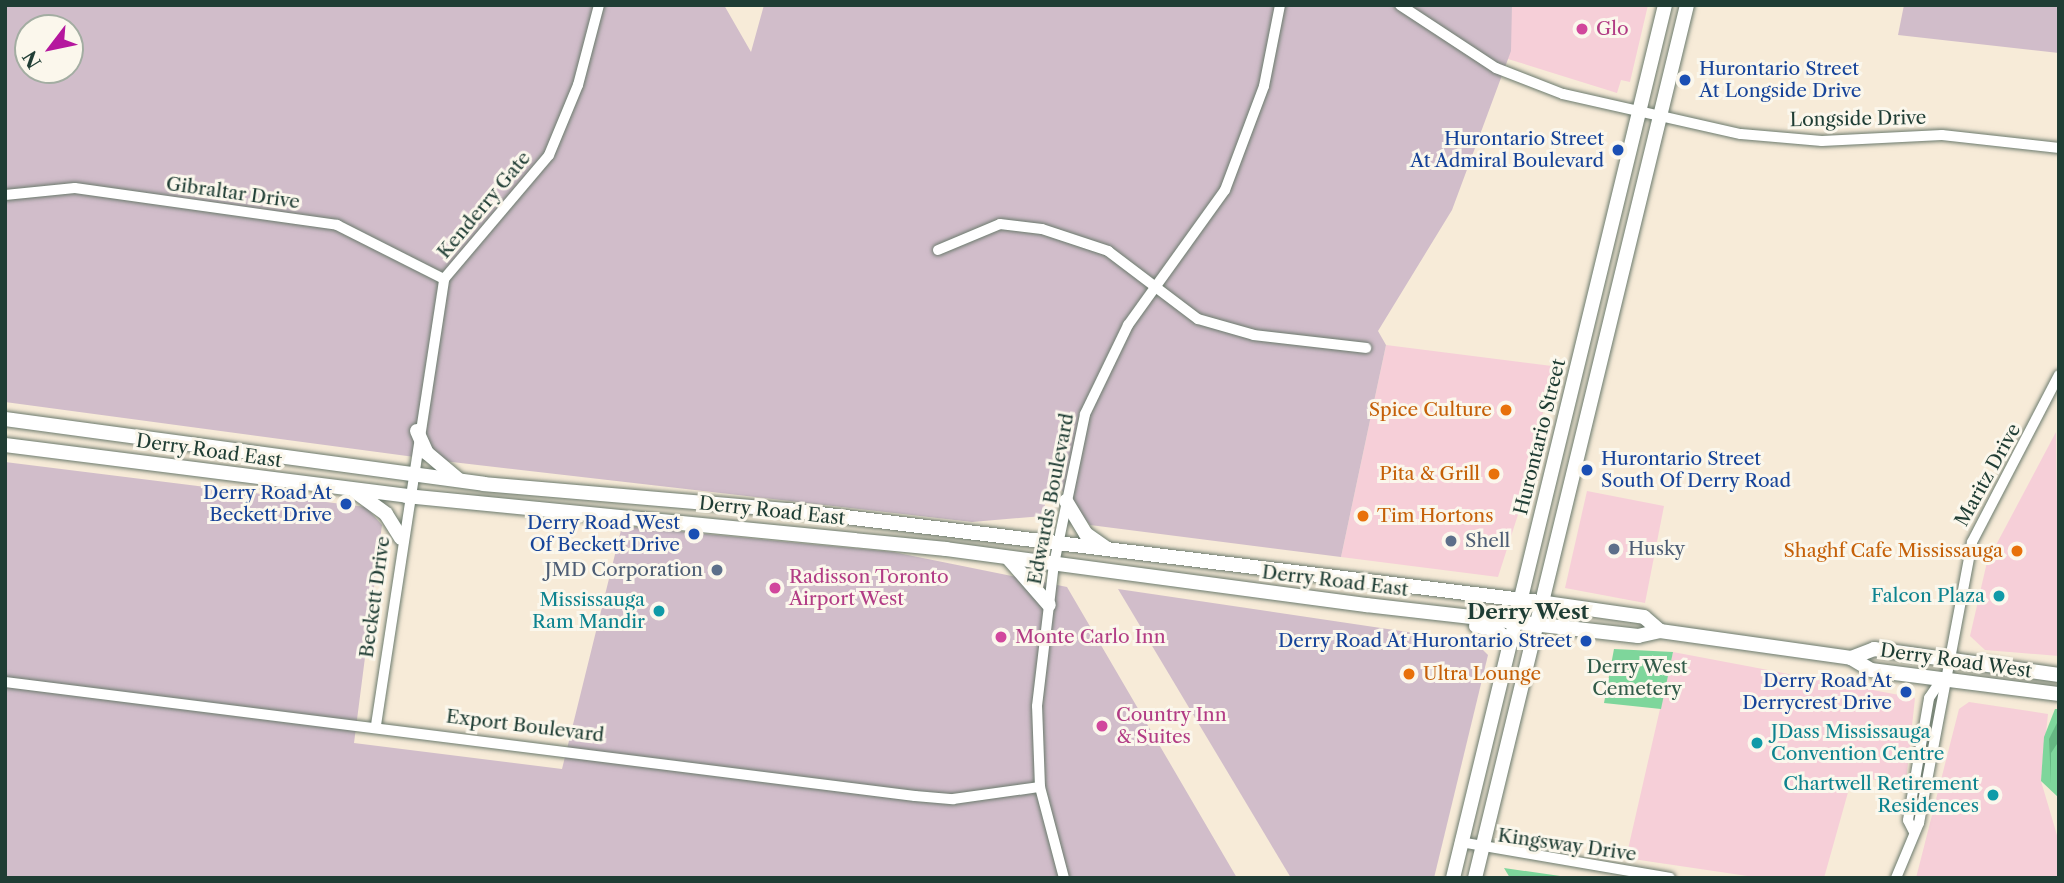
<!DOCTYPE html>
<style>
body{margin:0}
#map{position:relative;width:2064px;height:883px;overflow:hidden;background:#f7ebd8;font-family:"Libre Caslon Text",serif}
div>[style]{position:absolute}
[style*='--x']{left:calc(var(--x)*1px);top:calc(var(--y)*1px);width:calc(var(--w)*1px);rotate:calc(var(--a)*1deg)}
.built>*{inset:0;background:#f6cfd8}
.industrial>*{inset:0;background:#d1bdca}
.green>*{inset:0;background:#7ed69b}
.forest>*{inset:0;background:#66b783}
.roads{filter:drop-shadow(0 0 2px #6b7a6d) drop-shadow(0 0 2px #6b7a6d)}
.minor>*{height:10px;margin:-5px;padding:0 5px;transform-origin:5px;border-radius:5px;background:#fff}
.major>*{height:14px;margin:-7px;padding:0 7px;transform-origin:7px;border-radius:7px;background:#fff}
.dots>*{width:19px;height:19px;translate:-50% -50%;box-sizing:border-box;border:4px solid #fbf7ec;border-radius:50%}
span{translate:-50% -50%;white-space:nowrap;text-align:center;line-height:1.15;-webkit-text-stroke:6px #fbf7ec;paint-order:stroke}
.hotel-label{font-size:19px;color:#b23c85}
.left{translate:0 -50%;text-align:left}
.transit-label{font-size:19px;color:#164399}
.right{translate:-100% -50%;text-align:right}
.street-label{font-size:19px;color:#1f3d34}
.food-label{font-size:19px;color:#c56008}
.service-label{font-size:19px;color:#4e5e75}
.culture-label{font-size:19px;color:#0d838f}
.park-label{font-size:19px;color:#325c49}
.neighbourhood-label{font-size:21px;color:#1f3d34;font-weight:700}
.frame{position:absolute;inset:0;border:7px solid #1f3d34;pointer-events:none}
.north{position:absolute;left:14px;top:14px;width:70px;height:70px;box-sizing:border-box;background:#fbf7ec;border:2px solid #a3ada2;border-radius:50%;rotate:238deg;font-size:19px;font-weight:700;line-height:28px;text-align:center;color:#1f3d34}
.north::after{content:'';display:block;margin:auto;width:24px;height:32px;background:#b5179e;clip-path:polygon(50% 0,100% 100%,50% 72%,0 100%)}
</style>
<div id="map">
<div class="built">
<i style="clip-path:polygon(1512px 5px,1648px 5px,1630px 82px,1621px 80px,1617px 93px,1508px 59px)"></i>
<i style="clip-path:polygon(1386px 345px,1552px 366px,1531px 474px,1498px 577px,1341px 557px)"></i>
<i style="clip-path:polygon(2056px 432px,2059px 656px,1985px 650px,1970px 636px,1987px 562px)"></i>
<i style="clip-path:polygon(1587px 491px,1664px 506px,1645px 603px,1565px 588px)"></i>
<i style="clip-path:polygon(1673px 652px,1915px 698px,1906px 782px,1852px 778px,1824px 878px,1761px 878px,1626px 858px)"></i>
<i style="clip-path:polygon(1969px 702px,2048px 714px,2041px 781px,2059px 842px,2059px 878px,1916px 878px,1959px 709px)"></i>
</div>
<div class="industrial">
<i style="clip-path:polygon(evenodd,5px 5px,724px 5px,751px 52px,764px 5px,1512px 5px,1511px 51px,1452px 210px,1378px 331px,1386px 345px,1341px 557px,1090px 525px,1050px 476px,1043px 516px,972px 522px,452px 462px,5px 402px,5px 5px,28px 28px,70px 28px,70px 70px,28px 70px,28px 28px)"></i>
<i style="clip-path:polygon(1904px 5px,2059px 5px,2059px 53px,1898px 35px)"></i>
<i style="clip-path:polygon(5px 462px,366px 507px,382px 525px,354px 743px,562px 769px,622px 526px,893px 552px,1067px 587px,1237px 878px,5px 878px)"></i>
<i style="clip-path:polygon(1118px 589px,1475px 642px,1488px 655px,1434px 878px,1291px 878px)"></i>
</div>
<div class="green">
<i style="clip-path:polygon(1614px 649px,1673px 652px,1661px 709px,1604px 703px)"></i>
<i style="clip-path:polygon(2055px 709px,2059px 709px,2059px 798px,2041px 781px,2044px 737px)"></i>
<i style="clip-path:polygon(1504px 868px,1574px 878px,1510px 878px)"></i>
</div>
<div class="forest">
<i style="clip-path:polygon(2059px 719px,2059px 741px,2051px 753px,2051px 784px,2049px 739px)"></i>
</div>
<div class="roads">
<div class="minor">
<i style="--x:1400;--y:5;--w:115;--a:33.3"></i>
<i style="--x:1496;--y:68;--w:72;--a:21.2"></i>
<i style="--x:1563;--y:94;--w:182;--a:12.7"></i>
<i style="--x:1741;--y:134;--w:81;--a:4.9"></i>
<i style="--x:1822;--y:141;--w:120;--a:-2.9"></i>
<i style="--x:1942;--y:135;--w:118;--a:6.3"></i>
<i style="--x:5;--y:195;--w:70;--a:-5.7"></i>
<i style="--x:75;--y:188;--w:265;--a:8"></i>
<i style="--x:337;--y:225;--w:120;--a:26.8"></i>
<i style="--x:938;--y:250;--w:67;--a:-22.8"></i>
<i style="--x:1000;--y:224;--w:42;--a:6.8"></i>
<i style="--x:1042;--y:229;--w:70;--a:18.4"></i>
<i style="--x:1108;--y:251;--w:113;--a:37.1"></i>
<i style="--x:1198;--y:319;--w:58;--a:15.9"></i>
<i style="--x:1254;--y:335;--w:113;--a:6.6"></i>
<i style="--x:5;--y:682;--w:917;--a:7.14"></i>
<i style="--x:915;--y:796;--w:38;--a:5"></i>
<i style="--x:953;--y:799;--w:88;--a:-7.9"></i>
<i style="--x:376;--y:725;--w:451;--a:-81.3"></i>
<i style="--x:444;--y:279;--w:162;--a:-49.7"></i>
<i style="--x:549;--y:155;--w:76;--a:-67.5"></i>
<i style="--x:578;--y:85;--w:83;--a:-75.3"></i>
<i style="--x:1914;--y:832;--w:13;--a:-117"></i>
<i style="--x:1908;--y:820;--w:124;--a:-80.2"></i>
<i style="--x:1929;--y:698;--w:23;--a:-56"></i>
<i style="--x:1460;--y:842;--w:213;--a:9.7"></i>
<i style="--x:1064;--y:878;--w:94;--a:-104.8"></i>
<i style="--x:1040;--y:787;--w:81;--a:-92.1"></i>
<i style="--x:1037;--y:706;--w:143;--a:-83.2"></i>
<i style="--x:1054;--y:564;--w:153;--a:-78.3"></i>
<i style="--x:1085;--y:414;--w:99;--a:-64.2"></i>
<i style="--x:1128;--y:325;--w:166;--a:-54.3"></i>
<i style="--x:1225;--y:190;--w:111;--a:-69.4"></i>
<i style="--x:1264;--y:86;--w:83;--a:-78.8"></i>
<i style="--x:1896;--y:878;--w:60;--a:-67.3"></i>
<i style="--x:1919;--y:823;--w:286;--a:-79.3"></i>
<i style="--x:1972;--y:542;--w:188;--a:-62.5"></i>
</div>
<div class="major">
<i style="--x:5;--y:419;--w:483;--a:7.7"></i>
<i style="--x:484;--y:484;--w:305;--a:4.9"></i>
<i style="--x:788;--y:510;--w:757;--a:6.98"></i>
<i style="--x:1539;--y:602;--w:106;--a:8.1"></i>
<i style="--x:1644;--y:617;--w:21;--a:41"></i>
<i style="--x:417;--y:431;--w:24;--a:66"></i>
<i style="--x:427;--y:453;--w:42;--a:40.2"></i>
<i style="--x:5;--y:445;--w:404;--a:7.2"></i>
<i style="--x:406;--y:496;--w:543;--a:5.61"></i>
<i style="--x:946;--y:549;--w:424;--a:7.6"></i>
<i style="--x:1366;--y:605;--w:274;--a:6.5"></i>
<i style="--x:1638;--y:636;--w:23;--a:-13"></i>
<i style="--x:1660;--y:631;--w:193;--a:8"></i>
<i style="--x:1851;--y:658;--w:23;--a:31"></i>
<i style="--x:1871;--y:670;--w:190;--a:7.3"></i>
<i style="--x:356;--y:492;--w:37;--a:36"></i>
<i style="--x:386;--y:514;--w:28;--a:58"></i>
<i style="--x:1066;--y:501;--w:39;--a:59"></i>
<i style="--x:1086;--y:534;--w:24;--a:35"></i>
<i style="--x:1008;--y:558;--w:62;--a:48.9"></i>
<i style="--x:1476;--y:626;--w:19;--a:9"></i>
<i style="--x:1495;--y:629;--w:21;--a:41"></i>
<i style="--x:1851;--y:658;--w:25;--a:-21"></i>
<i style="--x:1874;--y:649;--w:187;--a:8"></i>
<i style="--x:1453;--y:878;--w:898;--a:-76.35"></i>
<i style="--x:1475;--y:878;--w:898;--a:-76.35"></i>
</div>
</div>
<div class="dots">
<i style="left:1582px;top:29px;background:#d1479c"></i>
<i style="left:1685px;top:80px;background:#1a4fb4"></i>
<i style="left:1618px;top:150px;background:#1a4fb4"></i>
<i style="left:1506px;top:410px;background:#e8710a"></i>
<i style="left:1587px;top:470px;background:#1a4fb4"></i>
<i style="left:1494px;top:474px;background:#e8710a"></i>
<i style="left:346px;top:504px;background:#1a4fb4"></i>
<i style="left:1363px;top:516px;background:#e8710a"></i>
<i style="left:694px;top:534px;background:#1a4fb4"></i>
<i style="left:1451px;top:541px;background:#5c6f8a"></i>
<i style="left:1614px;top:549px;background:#5c6f8a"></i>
<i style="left:2017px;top:551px;background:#e8710a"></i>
<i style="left:717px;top:570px;background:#5c6f8a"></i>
<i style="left:775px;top:588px;background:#d1479c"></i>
<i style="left:1999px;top:596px;background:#0f9aa8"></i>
<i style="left:659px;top:611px;background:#0f9aa8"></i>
<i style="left:1001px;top:637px;background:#d1479c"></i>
<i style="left:1586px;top:641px;background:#1a4fb4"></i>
<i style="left:1409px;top:674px;background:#e8710a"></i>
<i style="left:1906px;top:692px;background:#1a4fb4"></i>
<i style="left:1102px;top:726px;background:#d1479c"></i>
<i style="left:1757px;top:743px;background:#0f9aa8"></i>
<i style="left:1993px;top:795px;background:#0f9aa8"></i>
</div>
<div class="hotel-label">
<span class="left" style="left:1596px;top:29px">Glo</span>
<span class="left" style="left:789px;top:588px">Radisson Toronto<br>Airport West</span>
<span class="left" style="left:1015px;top:637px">Monte Carlo Inn</span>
<span class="left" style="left:1116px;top:726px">Country Inn<br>&amp; Suites</span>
</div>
<div class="transit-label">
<span class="left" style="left:1699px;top:80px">Hurontario Street<br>At Longside Drive</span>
<span class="right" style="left:1604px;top:150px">Hurontario Street<br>At Admiral Boulevard</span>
<span class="left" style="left:1601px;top:470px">Hurontario Street<br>South Of Derry Road</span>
<span class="right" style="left:332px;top:504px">Derry Road At<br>Beckett Drive</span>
<span class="right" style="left:680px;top:534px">Derry Road West<br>Of Beckett Drive</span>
<span class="right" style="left:1572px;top:641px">Derry Road At Hurontario Street</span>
<span class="right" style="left:1892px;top:692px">Derry Road At<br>Derrycrest Drive</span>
</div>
<div class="street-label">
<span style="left:1858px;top:119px;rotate:-1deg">Longside Drive</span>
<span style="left:233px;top:193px;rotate:8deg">Gibraltar Drive</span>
<span style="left:484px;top:205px;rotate:-50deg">Kenderry Gate</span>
<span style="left:1540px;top:437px;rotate:-76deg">Hurontario Street</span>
<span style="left:209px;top:451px;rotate:8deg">Derry Road East</span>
<span style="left:1988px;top:475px;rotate:-61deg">Maritz Drive</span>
<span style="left:1051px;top:499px;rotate:-79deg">Edwards Boulevard</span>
<span style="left:772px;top:511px;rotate:6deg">Derry Road East</span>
<span style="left:1335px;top:581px;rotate:7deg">Derry Road East</span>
<span style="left:375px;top:597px;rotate:-82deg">Beckett Drive</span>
<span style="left:1956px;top:661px;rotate:8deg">Derry Road West</span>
<span style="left:525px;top:726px;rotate:7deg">Export Boulevard</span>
<span style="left:1567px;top:845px;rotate:8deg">Kingsway Drive</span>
</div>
<div class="food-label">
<span class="right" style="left:1492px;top:410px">Spice Culture</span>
<span class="right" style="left:1480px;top:474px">Pita &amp; Grill</span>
<span class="left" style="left:1377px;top:516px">Tim Hortons</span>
<span class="right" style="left:2003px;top:551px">Shaghf Cafe Mississauga</span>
<span class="left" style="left:1423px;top:674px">Ultra Lounge</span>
</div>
<div class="service-label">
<span class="left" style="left:1465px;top:541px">Shell</span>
<span class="left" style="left:1628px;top:549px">Husky</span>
<span class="right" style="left:703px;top:570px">JMD Corporation</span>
</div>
<div class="culture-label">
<span class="right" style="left:1985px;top:596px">Falcon Plaza</span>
<span class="right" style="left:645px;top:611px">Mississauga<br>Ram Mandir</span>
<span class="left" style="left:1771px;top:743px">JDass Mississauga<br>Convention Centre</span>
<span class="right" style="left:1979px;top:795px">Chartwell Retirement<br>Residences</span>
</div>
<div class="park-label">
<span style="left:1637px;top:678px">Derry West<br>Cemetery</span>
</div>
<div class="neighbourhood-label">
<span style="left:1528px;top:612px">Derry West</span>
</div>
<div class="frame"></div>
<div class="north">N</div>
</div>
